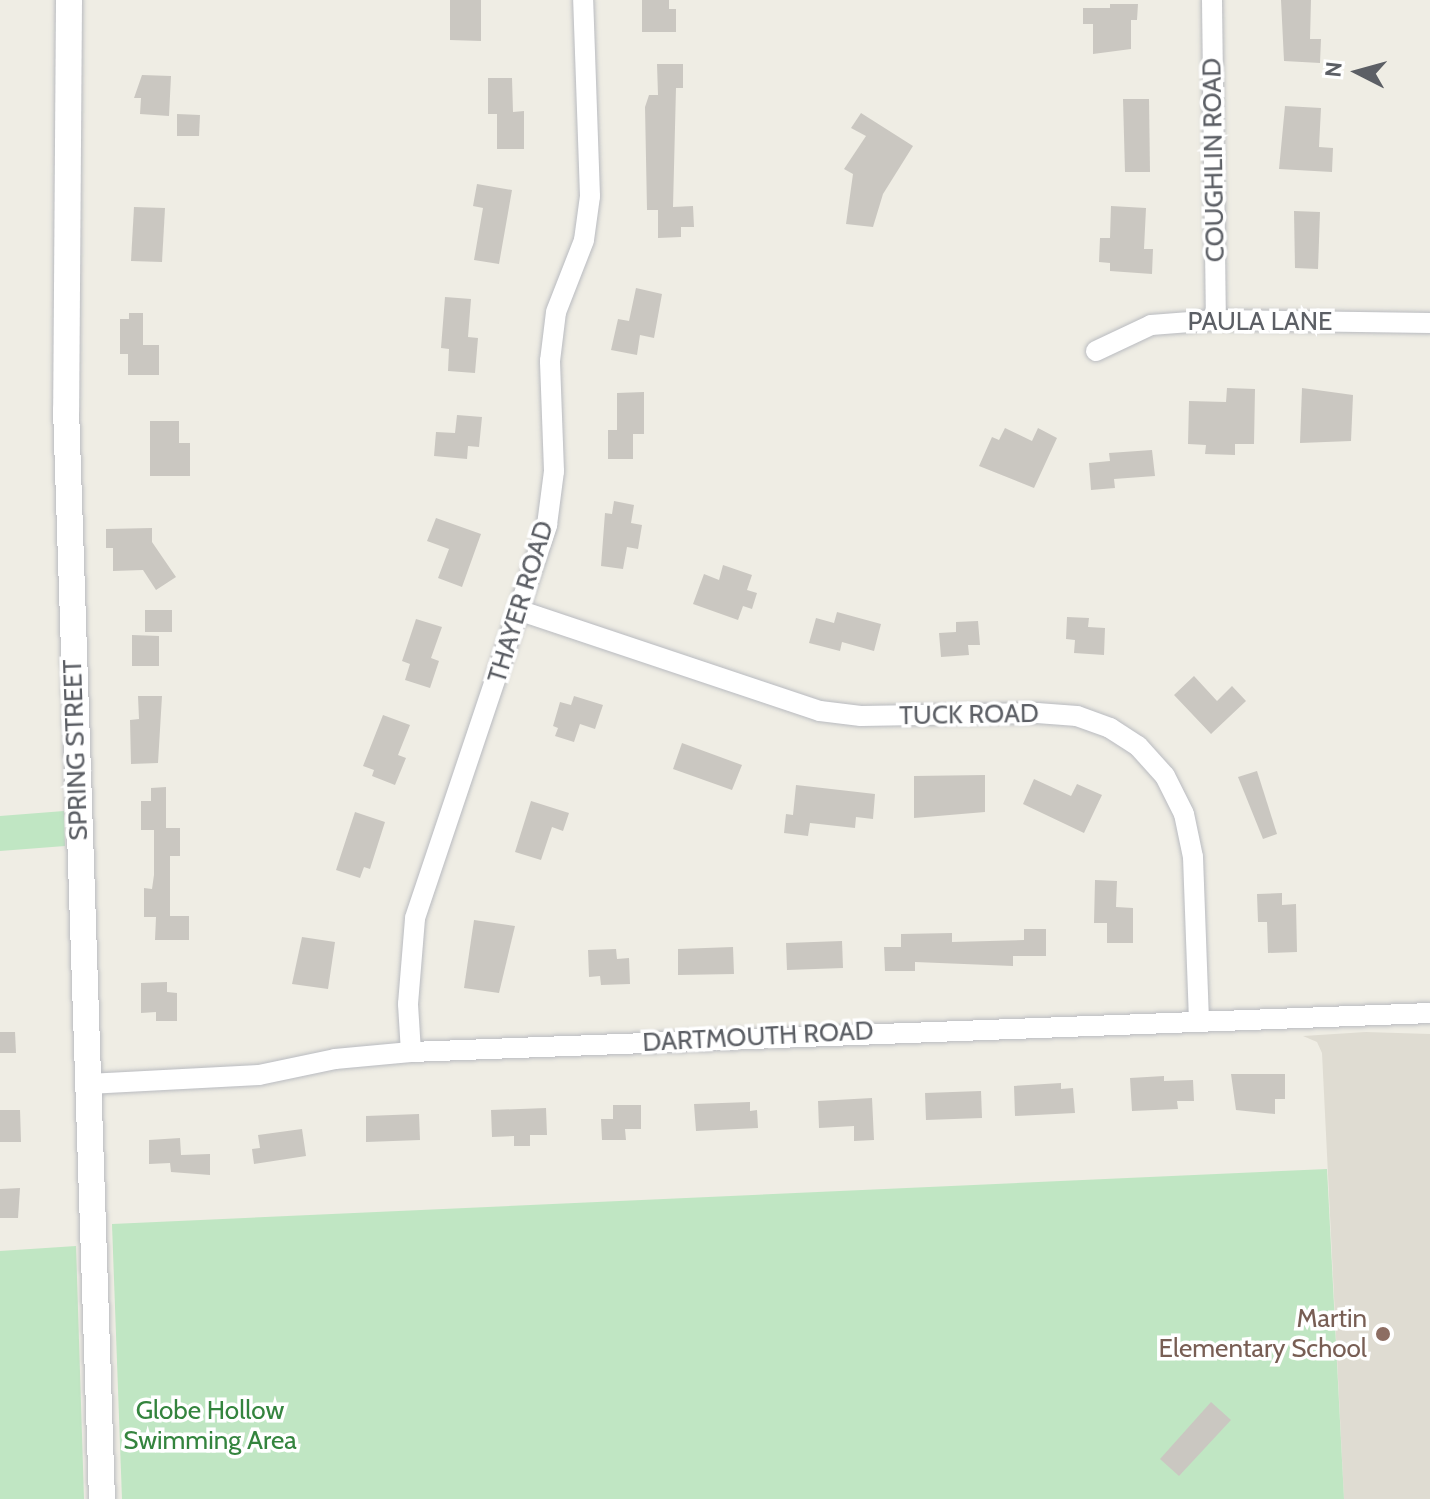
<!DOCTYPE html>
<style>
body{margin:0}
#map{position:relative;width:1430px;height:1499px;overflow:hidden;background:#efede4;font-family:Cabin,sans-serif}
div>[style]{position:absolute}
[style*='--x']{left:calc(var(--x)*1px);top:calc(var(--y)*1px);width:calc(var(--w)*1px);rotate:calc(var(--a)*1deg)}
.education>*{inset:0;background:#dfdcd2}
.green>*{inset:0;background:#c0e6c3}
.building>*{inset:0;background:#cac7c1}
.roads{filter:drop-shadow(0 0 2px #b9bbc0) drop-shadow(0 0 2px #b9bbc0)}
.minor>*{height:20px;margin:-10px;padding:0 10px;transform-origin:10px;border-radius:10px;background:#fff}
.tertiary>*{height:26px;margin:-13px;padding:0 13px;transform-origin:13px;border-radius:13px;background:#fff}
.dots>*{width:22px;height:22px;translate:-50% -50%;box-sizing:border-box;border:4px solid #fff;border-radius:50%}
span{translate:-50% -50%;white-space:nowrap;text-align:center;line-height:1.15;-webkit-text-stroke:7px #fff;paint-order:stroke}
.street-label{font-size:26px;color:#5c5f65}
.education-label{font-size:26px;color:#785e54}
.right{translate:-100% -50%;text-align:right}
.park-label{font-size:26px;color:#34843e}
.north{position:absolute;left:1318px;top:32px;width:80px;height:80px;-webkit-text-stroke:6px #fff;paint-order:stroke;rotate:276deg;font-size:22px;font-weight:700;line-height:32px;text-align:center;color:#5c5f65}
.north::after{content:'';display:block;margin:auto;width:28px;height:36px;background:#5c5f65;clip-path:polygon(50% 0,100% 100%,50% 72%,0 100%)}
</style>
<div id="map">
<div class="education">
<i style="clip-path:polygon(1366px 1032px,1430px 1034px,1430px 1499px,1344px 1499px,1322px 1053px,1317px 1042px,1303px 1036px)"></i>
</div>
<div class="green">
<i style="clip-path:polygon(64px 811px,65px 846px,0 851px,0 816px)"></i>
<i style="clip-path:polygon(1327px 1169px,1344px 1499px,122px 1499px,112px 1224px)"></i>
<i style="clip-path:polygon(76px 1246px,84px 1499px,0 1499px,0 1251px)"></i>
</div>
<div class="building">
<i style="clip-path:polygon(450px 0,481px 0,481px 41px,450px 40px)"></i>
<i style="clip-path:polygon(642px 0,669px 0,669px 9px,676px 9px,676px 32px,642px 32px)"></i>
<i style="clip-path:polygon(1281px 0,1311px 0,1310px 39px,1321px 39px,1320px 63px,1284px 61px)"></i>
<i style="clip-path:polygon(1110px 4px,1138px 4px,1137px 20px,1131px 20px,1131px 49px,1093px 54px,1093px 24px,1083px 24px,1083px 8px,1110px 8px)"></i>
<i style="clip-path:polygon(657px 64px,683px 64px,683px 88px,676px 88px,673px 207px,693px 206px,694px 227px,681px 227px,681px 237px,658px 238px,658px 210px,647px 210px,645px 107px,649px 95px,658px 95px)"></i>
<i style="clip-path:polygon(142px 75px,171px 76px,169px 116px,140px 114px,141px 98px,134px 98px)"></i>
<i style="clip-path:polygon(488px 78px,512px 78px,513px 112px,524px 111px,524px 149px,497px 149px,497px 114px,488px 114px)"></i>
<i style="clip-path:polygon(1123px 99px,1149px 99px,1150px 172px,1125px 172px)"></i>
<i style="clip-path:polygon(1285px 106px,1321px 108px,1319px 147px,1333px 148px,1332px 172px,1279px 169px)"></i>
<i style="clip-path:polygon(861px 113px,913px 146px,883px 194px,873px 227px,846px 224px,853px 174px,844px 169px,866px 136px,851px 128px)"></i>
<i style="clip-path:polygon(177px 114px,200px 115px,199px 136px,177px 136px)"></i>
<i style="clip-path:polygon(477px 184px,512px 190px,499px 264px,474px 260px,483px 208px,473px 206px)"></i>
<i style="clip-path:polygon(1111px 206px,1146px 208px,1144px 249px,1153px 249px,1152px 274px,1110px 271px,1110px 263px,1099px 262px,1100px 238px,1110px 238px)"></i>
<i style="clip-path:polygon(134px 207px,165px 208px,162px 262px,131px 261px)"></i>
<i style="clip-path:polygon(1294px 211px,1320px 212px,1318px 269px,1295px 268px)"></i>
<i style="clip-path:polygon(636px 288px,662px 294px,654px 338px,640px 335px,637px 355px,611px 350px,618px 319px,629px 321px)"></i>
<i style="clip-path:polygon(445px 297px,471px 299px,468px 337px,478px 338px,475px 373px,448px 371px,449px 349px,441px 348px)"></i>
<i style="clip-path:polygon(129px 313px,143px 313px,143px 345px,159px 345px,159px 375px,128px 375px,128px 354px,120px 354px,120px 319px,129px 319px)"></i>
<i style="clip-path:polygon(1227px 388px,1255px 389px,1254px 444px,1235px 444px,1235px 455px,1205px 454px,1206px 445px,1188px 444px,1189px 401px,1226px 402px)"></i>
<i style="clip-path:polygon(1302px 388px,1353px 395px,1351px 441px,1300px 443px)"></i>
<i style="clip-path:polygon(644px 392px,644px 434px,633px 434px,633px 459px,608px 459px,608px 430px,617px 430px,617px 393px)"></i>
<i style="clip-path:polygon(457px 415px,482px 417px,479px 447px,468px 446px,467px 459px,434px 456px,436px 432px,455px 433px)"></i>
<i style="clip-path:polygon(150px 421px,179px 421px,179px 443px,190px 443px,190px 476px,150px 476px)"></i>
<i style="clip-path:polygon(1005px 428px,1032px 441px,1038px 428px,1057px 438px,1034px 488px,979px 466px,992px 437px,999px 440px)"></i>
<i style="clip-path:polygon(1152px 450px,1155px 476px,1114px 479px,1115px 488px,1091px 490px,1089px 463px,1110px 461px,1109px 453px)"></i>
<i style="clip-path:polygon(614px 501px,634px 505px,631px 523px,642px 525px,638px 549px,627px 547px,623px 569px,601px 566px,605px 513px,612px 514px)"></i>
<i style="clip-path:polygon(436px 518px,481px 534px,462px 587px,438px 578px,449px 549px,427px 541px)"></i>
<i style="clip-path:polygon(152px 528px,152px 542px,176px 577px,156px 590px,143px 570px,113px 571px,113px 548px,106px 548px,106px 529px)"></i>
<i style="clip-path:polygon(723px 565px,752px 575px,747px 590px,757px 593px,752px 609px,743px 606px,738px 620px,693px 604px,704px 574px,719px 580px)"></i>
<i style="clip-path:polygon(145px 610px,172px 610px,172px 632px,145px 632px)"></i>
<i style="clip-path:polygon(837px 612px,881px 624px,874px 651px,842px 642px,840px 651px,809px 643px,816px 618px,834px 623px)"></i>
<i style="clip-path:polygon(1067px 617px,1089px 618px,1088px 627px,1105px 628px,1104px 655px,1074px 653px,1075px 640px,1066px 639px)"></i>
<i style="clip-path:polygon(416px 619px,442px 627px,431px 658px,439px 661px,430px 688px,405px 680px,410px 664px,402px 661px)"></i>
<i style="clip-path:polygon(978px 621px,980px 645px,968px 645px,969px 655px,941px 657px,939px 633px,956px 632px,956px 622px)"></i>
<i style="clip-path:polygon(132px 635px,159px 636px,159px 666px,132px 666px)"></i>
<i style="clip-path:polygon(1194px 676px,1217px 701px,1232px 686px,1246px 701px,1211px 734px,1174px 695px)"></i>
<i style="clip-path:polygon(138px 696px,162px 696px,158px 763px,131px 764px,130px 720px,139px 719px)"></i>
<i style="clip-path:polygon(574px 696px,603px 705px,595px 729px,580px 724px,574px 742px,555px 736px,558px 728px,553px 726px,560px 702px,571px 705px)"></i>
<i style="clip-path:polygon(383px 715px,410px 725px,398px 755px,406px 758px,395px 785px,372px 776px,374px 770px,363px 766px)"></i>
<i style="clip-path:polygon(682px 743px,742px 765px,732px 790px,673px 769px)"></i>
<i style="clip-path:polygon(1257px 771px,1277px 834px,1263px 839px,1238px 777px)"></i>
<i style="clip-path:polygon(985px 775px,985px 812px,914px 818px,914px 776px)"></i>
<i style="clip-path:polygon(1034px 779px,1071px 796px,1077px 784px,1102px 795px,1084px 833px,1023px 804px)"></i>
<i style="clip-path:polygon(796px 785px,875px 794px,873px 819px,856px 817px,855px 828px,810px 823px,808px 836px,784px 833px,786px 814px,793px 815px)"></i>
<i style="clip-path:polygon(166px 787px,166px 828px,180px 828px,180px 856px,170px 856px,170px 916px,189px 916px,189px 940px,155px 940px,156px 917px,144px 917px,144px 888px,152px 889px,154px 875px,154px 830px,141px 830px,141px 801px,151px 801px,151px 788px)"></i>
<i style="clip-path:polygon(531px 801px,569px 813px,563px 831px,552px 827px,541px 860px,515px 852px)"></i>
<i style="clip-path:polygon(355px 812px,385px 822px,370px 869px,364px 867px,360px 878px,336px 870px)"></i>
<i style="clip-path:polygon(1095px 880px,1117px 881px,1116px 907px,1133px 908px,1133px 943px,1107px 943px,1107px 923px,1094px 923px)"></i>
<i style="clip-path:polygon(1282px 893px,1282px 905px,1296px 904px,1297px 952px,1268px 953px,1267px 922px,1258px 922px,1257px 894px)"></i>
<i style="clip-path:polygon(474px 920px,515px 926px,499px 993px,464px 988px)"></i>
<i style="clip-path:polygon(1024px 929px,1046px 929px,1046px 956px,1013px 956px,1013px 966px,915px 962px,915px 971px,885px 971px,884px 947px,901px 947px,901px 934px,952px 933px,952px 942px,1024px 940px)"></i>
<i style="clip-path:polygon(302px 937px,335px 942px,328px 989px,292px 984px)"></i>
<i style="clip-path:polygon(842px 941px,843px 968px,787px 970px,786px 943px)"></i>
<i style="clip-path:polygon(733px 947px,734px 974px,678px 975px,678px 949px)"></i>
<i style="clip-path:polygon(616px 949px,617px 959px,629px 958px,630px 984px,601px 985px,600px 976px,589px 977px,588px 950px)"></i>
<i style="clip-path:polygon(167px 982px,167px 992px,177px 993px,177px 1021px,156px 1021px,156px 1012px,141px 1013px,141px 983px)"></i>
<i style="clip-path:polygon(0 1032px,15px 1032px,16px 1053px,0 1053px)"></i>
<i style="clip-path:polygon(1231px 1074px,1285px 1074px,1285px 1099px,1275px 1099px,1275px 1114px,1236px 1110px)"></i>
<i style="clip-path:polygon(1164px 1076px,1164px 1081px,1193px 1080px,1194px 1101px,1177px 1101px,1178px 1109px,1132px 1111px,1130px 1078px)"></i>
<i style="clip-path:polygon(1061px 1083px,1061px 1089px,1073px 1088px,1075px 1113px,1015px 1116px,1014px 1086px)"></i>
<i style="clip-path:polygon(981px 1091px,982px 1118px,926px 1120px,925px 1093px)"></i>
<i style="clip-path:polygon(872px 1098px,874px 1140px,854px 1141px,854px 1126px,819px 1128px,818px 1101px)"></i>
<i style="clip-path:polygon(750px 1102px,750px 1111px,757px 1110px,758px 1128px,696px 1131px,694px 1104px)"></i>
<i style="clip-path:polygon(613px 1105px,641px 1105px,641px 1129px,625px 1129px,626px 1140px,602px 1140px,601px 1119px,613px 1119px)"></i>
<i style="clip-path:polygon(546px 1108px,547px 1135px,530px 1135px,530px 1146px,514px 1146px,514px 1136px,492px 1137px,491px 1110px)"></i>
<i style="clip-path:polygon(0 1110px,20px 1110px,21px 1142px,0 1142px)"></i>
<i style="clip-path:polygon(419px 1114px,420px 1140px,366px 1142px,366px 1116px)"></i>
<i style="clip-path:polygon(302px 1129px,306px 1156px,254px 1164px,252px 1149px,260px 1148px,258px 1135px)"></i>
<i style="clip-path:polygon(180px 1138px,181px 1155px,210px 1154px,210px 1175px,171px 1172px,170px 1163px,149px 1164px,149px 1140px)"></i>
<i style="clip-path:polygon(20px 1188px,18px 1218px,0 1218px,0 1189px)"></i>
<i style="clip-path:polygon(1211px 1402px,1231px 1420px,1179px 1476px,1160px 1459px)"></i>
</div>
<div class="roads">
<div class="minor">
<i style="--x:1212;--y:0;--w:320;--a:89.3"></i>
<i style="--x:1096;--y:351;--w:61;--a:-25.3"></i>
<i style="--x:1151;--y:325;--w:65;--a:-4.4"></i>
<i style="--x:1216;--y:320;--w:214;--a:0.8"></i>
<i style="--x:521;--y:611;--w:315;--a:18.5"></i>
<i style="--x:820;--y:711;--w:41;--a:7"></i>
<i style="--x:861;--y:716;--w:176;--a:-1"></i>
<i style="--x:1037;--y:713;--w:40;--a:4.3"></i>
<i style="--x:1077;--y:716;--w:35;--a:20"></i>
<i style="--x:1110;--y:728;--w:33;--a:33"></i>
<i style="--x:1138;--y:746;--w:40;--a:48"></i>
<i style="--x:1165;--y:776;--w:42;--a:63.4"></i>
<i style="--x:1184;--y:814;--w:44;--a:78.2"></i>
<i style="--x:1193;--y:857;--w:161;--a:87.9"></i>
<i style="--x:411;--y:1052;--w:48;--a:-93.6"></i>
<i style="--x:408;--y:1004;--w:86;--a:-85.3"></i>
<i style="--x:415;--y:918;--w:415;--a:-71.4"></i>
<i style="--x:547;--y:525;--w:54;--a:-82.6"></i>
<i style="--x:554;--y:471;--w:110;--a:-92.1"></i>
<i style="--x:550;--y:361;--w:49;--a:-83"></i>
<i style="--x:556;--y:312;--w:77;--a:-68.7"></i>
<i style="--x:584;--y:240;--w:44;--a:-82.2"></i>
<i style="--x:590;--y:196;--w:196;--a:-92"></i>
<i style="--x:88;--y:1084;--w:171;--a:-3"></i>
<i style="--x:259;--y:1075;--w:78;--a:-11.9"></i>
<i style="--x:335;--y:1059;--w:76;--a:-5.3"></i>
<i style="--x:411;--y:1052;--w:1020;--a:-2.19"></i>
</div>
<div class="tertiary">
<i style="--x:69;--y:0;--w:409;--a:90.4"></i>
<i style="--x:66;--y:409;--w:1091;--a:88.11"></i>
</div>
</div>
<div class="dots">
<i style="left:1383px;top:1334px;background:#8d6e63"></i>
</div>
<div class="street-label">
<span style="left:1214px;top:160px;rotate:-91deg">COUGHLIN ROAD</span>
<span style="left:1260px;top:322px">PAULA LANE</span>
<span style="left:521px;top:602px;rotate:-73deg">THAYER ROAD</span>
<span style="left:969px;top:715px;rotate:-1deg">TUCK ROAD</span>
<span style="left:76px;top:750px;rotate:-92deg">SPRING STREET</span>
<span style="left:758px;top:1037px;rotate:-3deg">DARTMOUTH ROAD</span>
</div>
<div class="education-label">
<span class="right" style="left:1367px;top:1334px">Martin<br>Elementary School</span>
</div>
<div class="park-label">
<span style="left:210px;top:1426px">Globe Hollow<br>Swimming Area</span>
</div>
<div class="north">N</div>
</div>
